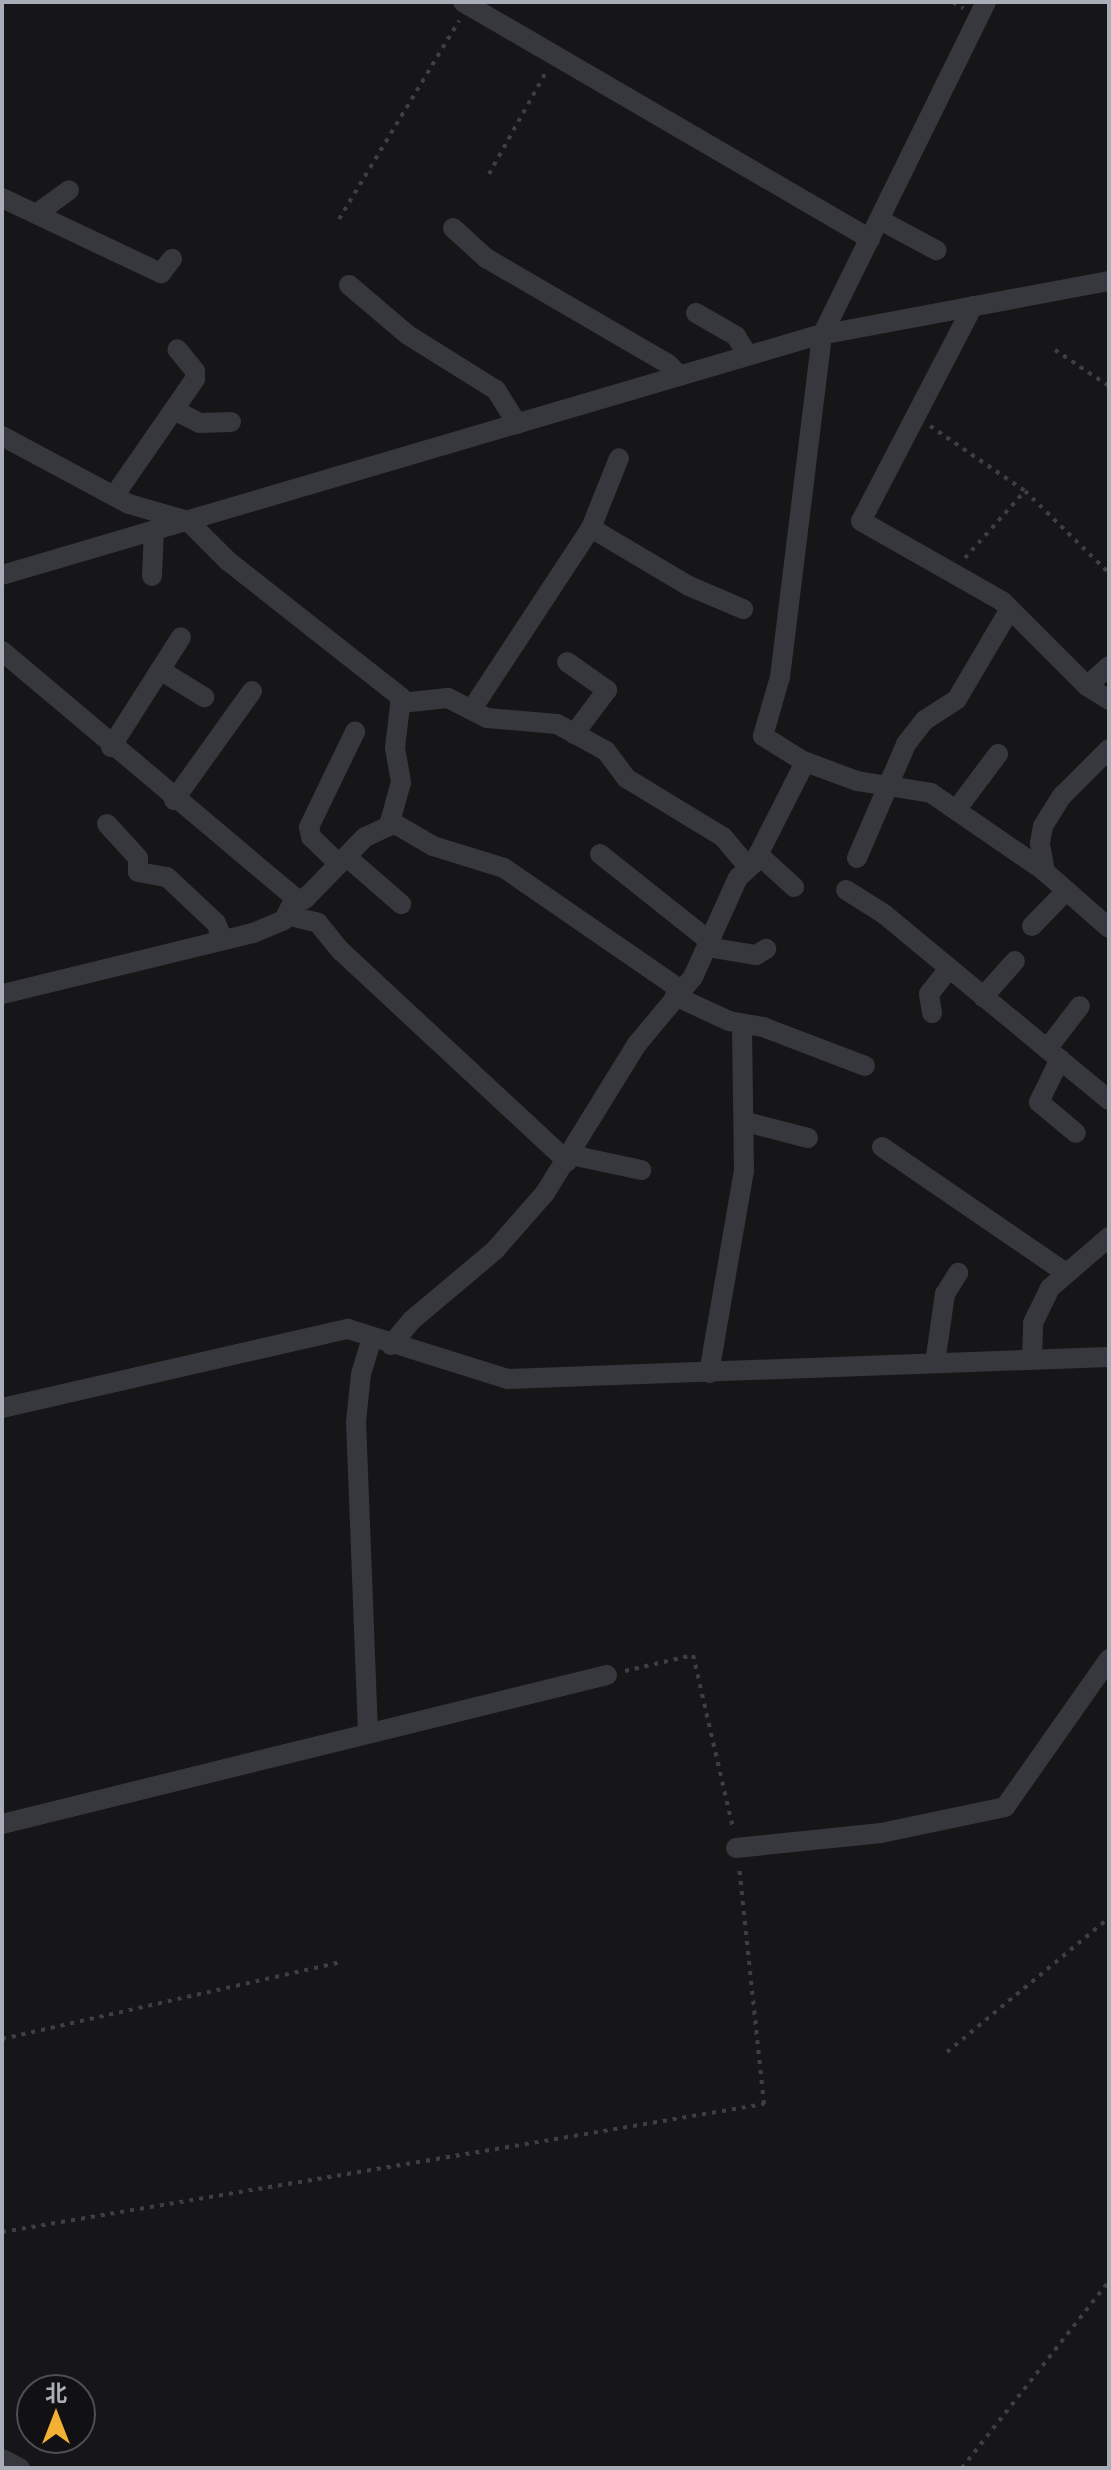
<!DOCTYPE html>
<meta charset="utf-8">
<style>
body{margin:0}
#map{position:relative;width:1111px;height:2470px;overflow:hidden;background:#161618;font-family:Barlow,"Noto Sans SC",sans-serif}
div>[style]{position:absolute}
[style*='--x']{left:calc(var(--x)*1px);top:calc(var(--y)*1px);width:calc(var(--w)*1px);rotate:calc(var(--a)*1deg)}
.path>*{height:4px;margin-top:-2px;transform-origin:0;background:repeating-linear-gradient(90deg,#3d3f44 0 4px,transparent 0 10px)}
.minor>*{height:20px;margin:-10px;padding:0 10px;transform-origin:10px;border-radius:10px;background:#37383d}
span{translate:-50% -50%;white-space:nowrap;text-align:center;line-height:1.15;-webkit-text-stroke:7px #111113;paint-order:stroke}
.frame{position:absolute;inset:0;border:4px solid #a8adb8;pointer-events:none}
.north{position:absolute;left:16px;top:2374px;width:80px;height:80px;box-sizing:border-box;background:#111113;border:2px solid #4d4f55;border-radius:50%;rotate:0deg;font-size:22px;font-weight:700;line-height:32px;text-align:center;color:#a8adb8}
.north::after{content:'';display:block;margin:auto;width:28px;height:36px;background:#f2b134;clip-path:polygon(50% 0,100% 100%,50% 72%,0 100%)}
</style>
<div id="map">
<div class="path">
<i style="--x:953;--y:2;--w:12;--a:31"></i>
<i style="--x:489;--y:174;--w:117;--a:-60.8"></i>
<i style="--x:339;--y:219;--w:232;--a:-58.8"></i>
<i style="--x:1055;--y:350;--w:65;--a:33.7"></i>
<i style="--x:930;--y:426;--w:115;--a:34.4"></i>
<i style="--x:1025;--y:491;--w:117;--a:44.3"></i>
<i style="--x:965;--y:558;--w:90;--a:-48.2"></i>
<i style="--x:625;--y:1671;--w:70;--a:-13.2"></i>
<i style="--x:693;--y:1655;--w:178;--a:77"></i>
<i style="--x:2;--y:2039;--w:349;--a:-12.8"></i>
<i style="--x:947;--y:2052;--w:210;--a:-39.6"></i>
<i style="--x:2;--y:2232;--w:773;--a:-9.54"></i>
<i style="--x:764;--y:2104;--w:237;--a:-96"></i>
<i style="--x:962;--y:2468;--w:238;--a:-51.8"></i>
</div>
<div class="minor">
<i style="--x:463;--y:2;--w:471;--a:30.2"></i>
<i style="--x:986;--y:2;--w:371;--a:116.2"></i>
<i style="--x:822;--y:335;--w:345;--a:97"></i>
<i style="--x:780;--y:677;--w:61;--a:106.1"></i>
<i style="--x:763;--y:736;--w:47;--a:32"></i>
<i style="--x:803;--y:761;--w:58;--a:20.3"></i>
<i style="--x:857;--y:781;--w:75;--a:9.2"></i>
<i style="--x:931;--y:793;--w:136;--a:34.5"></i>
<i style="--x:1043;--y:870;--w:88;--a:41.3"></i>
<i style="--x:2;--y:198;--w:176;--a:25.3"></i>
<i style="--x:161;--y:273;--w:18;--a:-52"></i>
<i style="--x:39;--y:212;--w:37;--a:-36"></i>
<i style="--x:880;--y:220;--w:64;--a:28.2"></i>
<i style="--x:453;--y:228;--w:45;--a:42.3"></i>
<i style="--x:486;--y:258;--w:211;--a:30.2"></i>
<i style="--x:668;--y:364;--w:17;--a:45"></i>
<i style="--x:349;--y:285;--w:77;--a:40.3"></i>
<i style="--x:408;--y:335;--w:104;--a:32"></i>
<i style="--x:496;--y:390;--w:40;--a:58"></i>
<i style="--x:973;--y:306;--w:242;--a:117.5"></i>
<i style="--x:861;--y:521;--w:162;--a:29.6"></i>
<i style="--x:1002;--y:601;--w:120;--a:45"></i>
<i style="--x:1087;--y:686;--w:26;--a:32"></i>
<i style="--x:696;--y:313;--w:46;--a:29.9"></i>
<i style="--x:736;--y:336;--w:23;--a:59"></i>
<i style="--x:174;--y:410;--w:28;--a:27"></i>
<i style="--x:199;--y:423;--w:32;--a:-2"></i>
<i style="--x:2;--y:436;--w:144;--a:28.2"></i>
<i style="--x:129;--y:504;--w:61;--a:16.1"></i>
<i style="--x:188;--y:521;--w:57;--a:45"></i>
<i style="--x:228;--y:561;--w:220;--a:38.2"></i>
<i style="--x:401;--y:697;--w:51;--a:96.7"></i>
<i style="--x:395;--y:748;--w:35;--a:80"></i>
<i style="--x:401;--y:782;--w:46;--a:105.3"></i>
<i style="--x:389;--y:826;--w:26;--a:155"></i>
<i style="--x:365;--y:837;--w:86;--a:134.1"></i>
<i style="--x:305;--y:899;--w:10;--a:-174"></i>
<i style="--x:114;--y:496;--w:142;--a:-55.3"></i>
<i style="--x:195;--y:379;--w:8;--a:-90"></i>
<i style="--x:195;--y:371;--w:28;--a:-129"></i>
<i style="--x:591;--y:528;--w:114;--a:30.6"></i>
<i style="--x:689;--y:586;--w:59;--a:23.1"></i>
<i style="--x:2;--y:575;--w:847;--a:-16.38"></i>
<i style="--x:815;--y:336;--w:299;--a:-10.6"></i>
<i style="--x:152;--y:576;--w:45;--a:-87.5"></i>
<i style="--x:2;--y:651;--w:383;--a:40.1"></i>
<i style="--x:295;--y:898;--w:25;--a:117"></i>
<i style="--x:284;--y:920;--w:34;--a:157"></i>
<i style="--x:253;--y:933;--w:258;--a:166.3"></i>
<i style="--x:567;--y:662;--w:49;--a:35"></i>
<i style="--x:607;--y:690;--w:55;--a:126.9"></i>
<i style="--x:160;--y:670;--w:52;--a:31.5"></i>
<i style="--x:1087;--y:686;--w:30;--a:-42"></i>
<i style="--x:401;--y:703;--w:47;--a:-6.1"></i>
<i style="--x:448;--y:698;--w:44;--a:27.1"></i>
<i style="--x:487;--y:718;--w:70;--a:4.9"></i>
<i style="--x:557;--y:724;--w:56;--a:28.9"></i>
<i style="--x:606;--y:751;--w:34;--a:53"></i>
<i style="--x:626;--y:778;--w:114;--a:31.3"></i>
<i style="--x:723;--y:837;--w:40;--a:50"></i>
<i style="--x:472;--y:709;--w:217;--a:-56.7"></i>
<i style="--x:591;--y:528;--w:75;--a:-68.2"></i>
<i style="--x:111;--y:747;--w:130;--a:-57.5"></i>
<i style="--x:174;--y:800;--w:134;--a:-54.4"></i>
<i style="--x:956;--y:810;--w:70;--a:-53.1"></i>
<i style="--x:390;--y:821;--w:50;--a:30.2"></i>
<i style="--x:433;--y:846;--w:74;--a:17.2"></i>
<i style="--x:504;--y:868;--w:215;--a:34.6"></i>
<i style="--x:107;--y:824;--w:46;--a:47.6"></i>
<i style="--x:138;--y:858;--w:14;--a:90"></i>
<i style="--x:138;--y:872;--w:29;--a:10"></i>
<i style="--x:167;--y:877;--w:67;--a:43.2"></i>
<i style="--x:216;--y:923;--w:16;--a:68"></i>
<i style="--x:600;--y:854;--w:137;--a:38.5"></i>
<i style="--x:758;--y:854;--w:49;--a:42.5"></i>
<i style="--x:347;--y:857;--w:72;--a:41"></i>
<i style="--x:857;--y:858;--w:124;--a:-66.7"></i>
<i style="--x:906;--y:744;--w:31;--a:-52"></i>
<i style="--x:925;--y:720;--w:38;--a:-33"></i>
<i style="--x:957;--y:699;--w:104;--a:-59.5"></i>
<i style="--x:339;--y:864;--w:39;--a:-136"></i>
<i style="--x:311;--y:837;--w:10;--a:-101"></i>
<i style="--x:309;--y:827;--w:106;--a:-64.2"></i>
<i style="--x:1045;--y:872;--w:29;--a:-100"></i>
<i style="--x:1040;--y:843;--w:17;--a:-80"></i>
<i style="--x:1043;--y:826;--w:36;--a:-58"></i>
<i style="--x:1062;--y:796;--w:66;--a:-45"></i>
<i style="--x:846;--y:890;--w:45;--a:32.3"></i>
<i style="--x:884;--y:914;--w:292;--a:39.6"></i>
<i style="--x:287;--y:915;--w:32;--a:14"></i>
<i style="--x:318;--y:923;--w:36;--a:51"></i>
<i style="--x:341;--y:951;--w:309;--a:42.9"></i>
<i style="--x:1032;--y:926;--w:49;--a:-45.8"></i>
<i style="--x:707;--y:947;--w:50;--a:9.3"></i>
<i style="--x:756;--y:955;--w:12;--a:-31"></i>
<i style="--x:675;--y:996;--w:60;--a:24.8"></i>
<i style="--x:729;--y:1021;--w:35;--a:10"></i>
<i style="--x:763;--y:1027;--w:109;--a:20.9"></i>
<i style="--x:983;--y:997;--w:48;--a:-48.4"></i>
<i style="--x:932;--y:1013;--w:19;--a:-99"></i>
<i style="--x:929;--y:994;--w:31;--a:-52"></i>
<i style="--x:1047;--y:1049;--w:54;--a:-52.5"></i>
<i style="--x:1060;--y:1059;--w:48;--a:116"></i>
<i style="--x:1039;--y:1102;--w:48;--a:40"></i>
<i style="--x:746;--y:1122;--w:64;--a:14.5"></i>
<i style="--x:882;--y:1147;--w:223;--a:34.4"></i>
<i style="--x:571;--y:1155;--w:72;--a:12.1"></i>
<i style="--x:391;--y:1345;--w:33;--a:-50"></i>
<i style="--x:412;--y:1320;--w:109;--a:-40.1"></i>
<i style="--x:495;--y:1250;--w:76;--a:-48.7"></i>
<i style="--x:545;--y:1193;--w:175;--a:-58.3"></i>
<i style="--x:637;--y:1044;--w:87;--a:-50.1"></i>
<i style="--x:693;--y:977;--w:109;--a:-65.6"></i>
<i style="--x:738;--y:878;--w:22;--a:-43"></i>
<i style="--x:754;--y:863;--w:113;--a:-63.2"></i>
<i style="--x:1032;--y:1357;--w:34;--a:-88"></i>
<i style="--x:1033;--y:1323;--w:39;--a:-64"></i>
<i style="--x:1050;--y:1288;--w:78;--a:-40.8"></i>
<i style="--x:935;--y:1363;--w:70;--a:-81.8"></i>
<i style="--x:945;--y:1294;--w:25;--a:-58"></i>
<i style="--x:709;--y:1373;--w:205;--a:-80.2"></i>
<i style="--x:744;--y:1171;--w:147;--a:-90.8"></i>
<i style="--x:2;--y:1408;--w:355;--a:-12.9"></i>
<i style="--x:348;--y:1329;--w:168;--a:17.4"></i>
<i style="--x:508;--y:1379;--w:601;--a:-2.1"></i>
<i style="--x:368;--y:1733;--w:311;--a:-92.2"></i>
<i style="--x:356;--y:1422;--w:48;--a:-84.1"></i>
<i style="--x:361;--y:1374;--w:37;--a:-73"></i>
<i style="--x:2;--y:1824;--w:623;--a:-13.84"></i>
<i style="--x:736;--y:1848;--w:146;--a:-5.9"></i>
<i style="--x:881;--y:1833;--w:127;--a:-11.8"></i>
<i style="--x:1005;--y:1807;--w:181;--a:-54.9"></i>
<i style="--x:2;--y:2459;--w:20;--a:27"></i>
</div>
<div class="frame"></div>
<div class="north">北</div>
</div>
